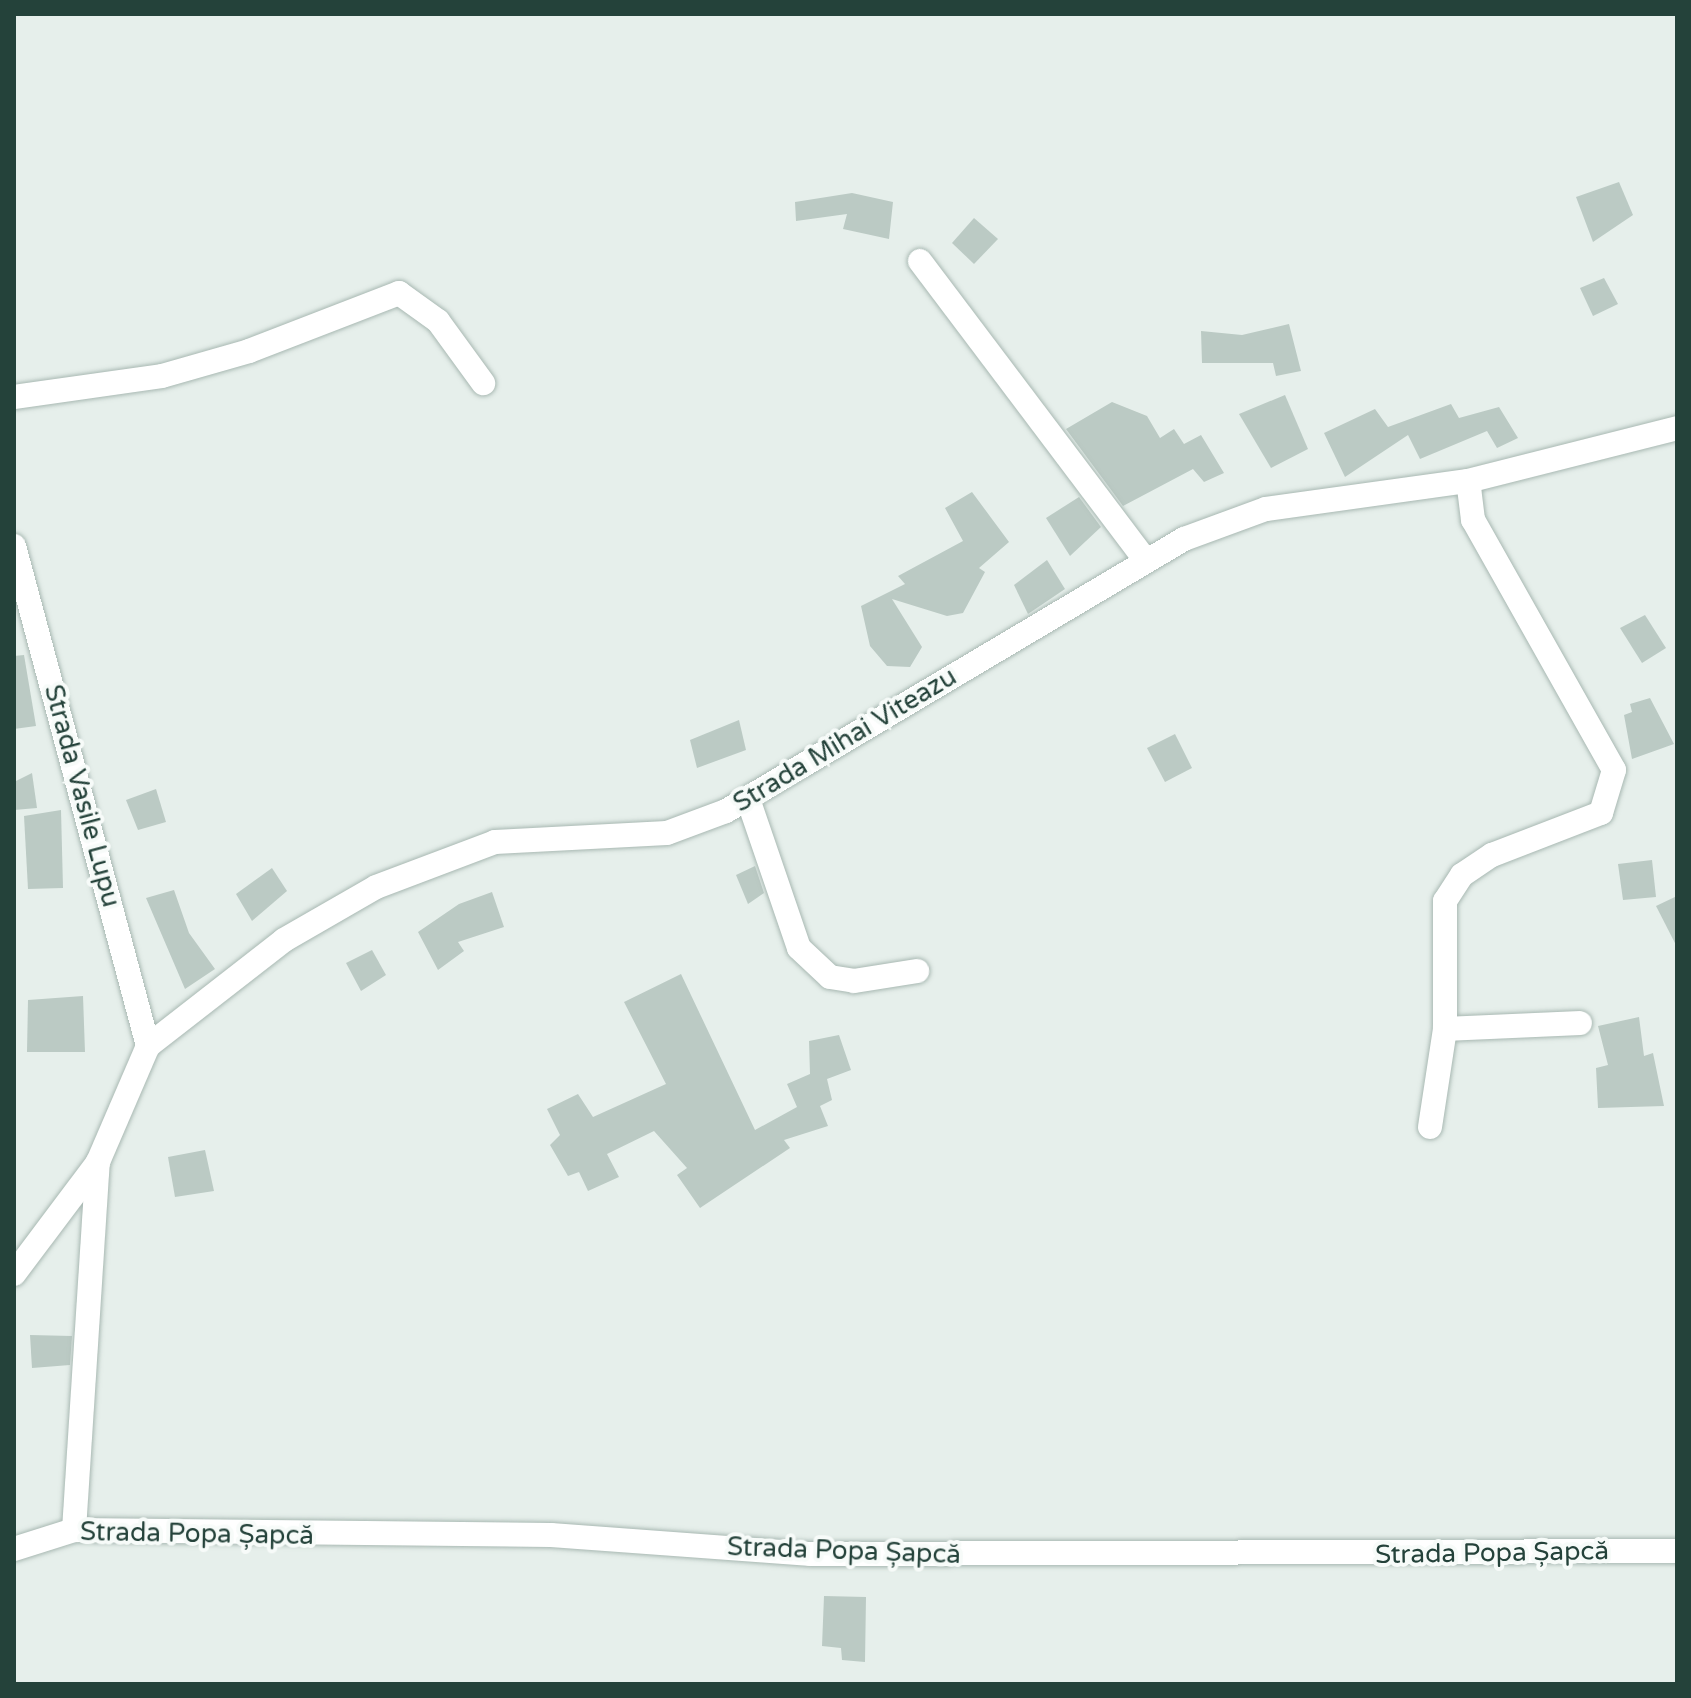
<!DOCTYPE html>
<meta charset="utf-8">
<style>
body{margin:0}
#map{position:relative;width:1691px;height:1698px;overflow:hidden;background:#e6efeb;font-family:"Varela Round",sans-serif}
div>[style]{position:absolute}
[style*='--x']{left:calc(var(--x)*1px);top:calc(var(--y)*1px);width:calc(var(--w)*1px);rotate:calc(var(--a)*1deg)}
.building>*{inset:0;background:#bbcac4}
.roads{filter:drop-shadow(0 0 2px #a8b8b2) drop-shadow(0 0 2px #a8b8b2)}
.street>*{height:24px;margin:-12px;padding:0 12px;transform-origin:12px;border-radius:12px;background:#fff}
.secondary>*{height:24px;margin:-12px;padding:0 12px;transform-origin:12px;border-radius:12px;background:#fff}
span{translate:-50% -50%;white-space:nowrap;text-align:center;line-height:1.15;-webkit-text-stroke:8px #f7fbf9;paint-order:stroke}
.street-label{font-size:26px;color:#24423a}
.frame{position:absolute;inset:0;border:16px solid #24423a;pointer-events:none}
</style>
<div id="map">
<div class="building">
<i style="clip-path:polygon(1619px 182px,1633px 215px,1593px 242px,1576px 197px)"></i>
<i style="clip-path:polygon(852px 193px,893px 202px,889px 239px,843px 229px,847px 214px,796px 221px,795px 202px)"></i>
<i style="clip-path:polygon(974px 218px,998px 239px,974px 264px,952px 243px)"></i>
<i style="clip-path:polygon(1604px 278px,1618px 304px,1593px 316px,1580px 288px)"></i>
<i style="clip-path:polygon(1289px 324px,1301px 371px,1276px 376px,1273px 363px,1202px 363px,1201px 331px,1242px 335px)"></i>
<i style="clip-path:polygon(1285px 395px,1308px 449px,1271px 468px,1239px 414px)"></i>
<i style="clip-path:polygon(1112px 402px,1147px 416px,1160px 438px,1174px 429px,1184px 444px,1201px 435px,1224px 473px,1204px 482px,1193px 469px,1123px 506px,1066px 429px)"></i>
<i style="clip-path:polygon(1451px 404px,1459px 418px,1499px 407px,1518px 438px,1497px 448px,1487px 431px,1420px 459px,1408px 435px,1345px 477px,1324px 433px,1375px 409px,1388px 427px)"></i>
<i style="clip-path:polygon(972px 492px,1009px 542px,979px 568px,985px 572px,963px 613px,947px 616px,892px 599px,922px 647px,910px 667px,887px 666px,870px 646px,861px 606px,905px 584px,898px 576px,963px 541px,945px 508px)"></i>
<i style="clip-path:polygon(1079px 497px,1101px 527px,1070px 556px,1046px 518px)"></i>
<i style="clip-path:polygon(1047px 560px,1065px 589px,1028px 614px,1014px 585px)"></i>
<i style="clip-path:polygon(1645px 615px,1666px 648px,1642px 663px,1620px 628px)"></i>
<i style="clip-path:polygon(24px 655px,36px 726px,14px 729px,14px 656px)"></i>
<i style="clip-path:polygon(1650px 698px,1674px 744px,1632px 759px,1624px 715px,1632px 712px,1630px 704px)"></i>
<i style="clip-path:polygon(739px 720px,746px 750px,697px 768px,690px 740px)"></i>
<i style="clip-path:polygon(1175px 734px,1192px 768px,1165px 782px,1147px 748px)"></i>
<i style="clip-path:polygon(32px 773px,37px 808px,14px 810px,14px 782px)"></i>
<i style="clip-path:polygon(156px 789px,166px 822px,138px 830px,126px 800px)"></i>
<i style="clip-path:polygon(61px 810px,63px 888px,28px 889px,24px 816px)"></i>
<i style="clip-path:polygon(1652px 860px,1656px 897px,1623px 900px,1618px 864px)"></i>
<i style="clip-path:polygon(755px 866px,764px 893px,748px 904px,736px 875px)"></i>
<i style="clip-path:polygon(272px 868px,287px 891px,252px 921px,236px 894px)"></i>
<i style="clip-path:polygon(174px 890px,189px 933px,215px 969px,185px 989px,146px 898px)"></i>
<i style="clip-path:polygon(492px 892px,504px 927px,458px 942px,464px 951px,438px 970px,418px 932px,459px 904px)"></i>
<i style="clip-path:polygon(1677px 896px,1677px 947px,1656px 906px)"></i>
<i style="clip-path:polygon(372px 950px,386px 975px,361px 991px,346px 963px)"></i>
<i style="clip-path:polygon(681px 974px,755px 1130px,797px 1107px,787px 1084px,810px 1074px,809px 1041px,839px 1035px,851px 1070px,827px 1079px,832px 1100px,820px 1106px,828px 1126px,784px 1140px,790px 1148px,700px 1208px,677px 1175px,687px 1168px,654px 1131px,607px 1154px,619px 1177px,588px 1191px,579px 1172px,568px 1176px,550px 1145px,560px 1135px,547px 1109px,578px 1094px,593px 1117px,666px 1084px,624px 1002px)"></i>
<i style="clip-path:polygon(83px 996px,85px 1052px,27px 1052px,28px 1000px)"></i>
<i style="clip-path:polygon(1639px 1017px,1644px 1056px,1653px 1053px,1664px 1106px,1598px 1108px,1596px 1068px,1608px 1065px,1598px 1026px)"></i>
<i style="clip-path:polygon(205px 1150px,214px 1191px,175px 1197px,168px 1157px)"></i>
<i style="clip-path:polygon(30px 1335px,72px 1336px,70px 1365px,32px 1368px)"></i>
<i style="clip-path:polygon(824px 1596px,866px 1597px,865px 1662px,842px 1660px,841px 1648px,822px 1646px)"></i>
</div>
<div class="roads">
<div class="street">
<i style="--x:920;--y:261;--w:374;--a:53"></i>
<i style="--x:14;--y:397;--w:149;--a:-8.1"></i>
<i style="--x:162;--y:376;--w:91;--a:-16"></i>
<i style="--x:249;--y:351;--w:161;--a:-21.1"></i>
<i style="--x:399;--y:293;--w:48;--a:35.7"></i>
<i style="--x:438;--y:321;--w:77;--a:54"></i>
<i style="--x:14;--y:546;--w:518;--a:75"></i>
<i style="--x:148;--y:1046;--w:172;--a:-37.9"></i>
<i style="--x:284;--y:940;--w:106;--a:-29.9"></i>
<i style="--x:376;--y:887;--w:127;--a:-20.7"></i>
<i style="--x:495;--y:842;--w:172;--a:-3"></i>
<i style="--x:667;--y:833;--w:63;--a:-20.4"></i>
<i style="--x:726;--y:811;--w:533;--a:-30.71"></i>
<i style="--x:1184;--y:539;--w:87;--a:-20.1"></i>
<i style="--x:1266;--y:509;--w:204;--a:-7.9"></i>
<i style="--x:1468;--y:481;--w:216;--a:-14.2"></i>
<i style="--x:748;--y:799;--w:157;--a:71.1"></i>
<i style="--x:799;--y:948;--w:42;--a:43.1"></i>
<i style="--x:830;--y:977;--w:24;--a:9"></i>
<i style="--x:854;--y:981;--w:64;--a:-9"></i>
<i style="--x:1445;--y:1029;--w:135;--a:-2.5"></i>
<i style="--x:1430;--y:1127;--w:99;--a:-81.3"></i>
<i style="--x:1445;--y:1029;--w:128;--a:-90"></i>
<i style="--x:1445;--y:901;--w:31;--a:-57"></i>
<i style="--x:1462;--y:875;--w:36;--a:-34"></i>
<i style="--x:1492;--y:855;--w:117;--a:-21.1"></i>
<i style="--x:1601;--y:813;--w:45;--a:-73.2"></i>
<i style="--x:1614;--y:770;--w:287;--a:-119.4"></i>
<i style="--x:1473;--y:520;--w:39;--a:-97"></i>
<i style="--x:74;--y:1530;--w:369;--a:-86.3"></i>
<i style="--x:14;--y:1549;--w:63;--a:-17.6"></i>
<i style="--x:74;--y:1530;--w:477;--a:0.6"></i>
<i style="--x:551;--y:1535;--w:261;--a:4.2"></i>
<i style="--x:811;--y:1554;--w:866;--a:-0.2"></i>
</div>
<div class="secondary">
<i style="--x:14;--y:1274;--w:140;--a:-53.1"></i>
<i style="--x:98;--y:1162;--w:126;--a:-66.7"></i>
</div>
</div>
<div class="street-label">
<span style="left:845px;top:740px;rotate:-31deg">Strada Mihai Viteazu</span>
<span style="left:82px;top:796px;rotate:75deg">Strada Vasile Lupu</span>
<span style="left:197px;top:1534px;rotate:1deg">Strada Popa Șapcă</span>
<span style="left:844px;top:1551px;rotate:2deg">Strada Popa Șapcă</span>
<span style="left:1492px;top:1553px;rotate:-1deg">Strada Popa Șapcă</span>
</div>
<div class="frame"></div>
</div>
